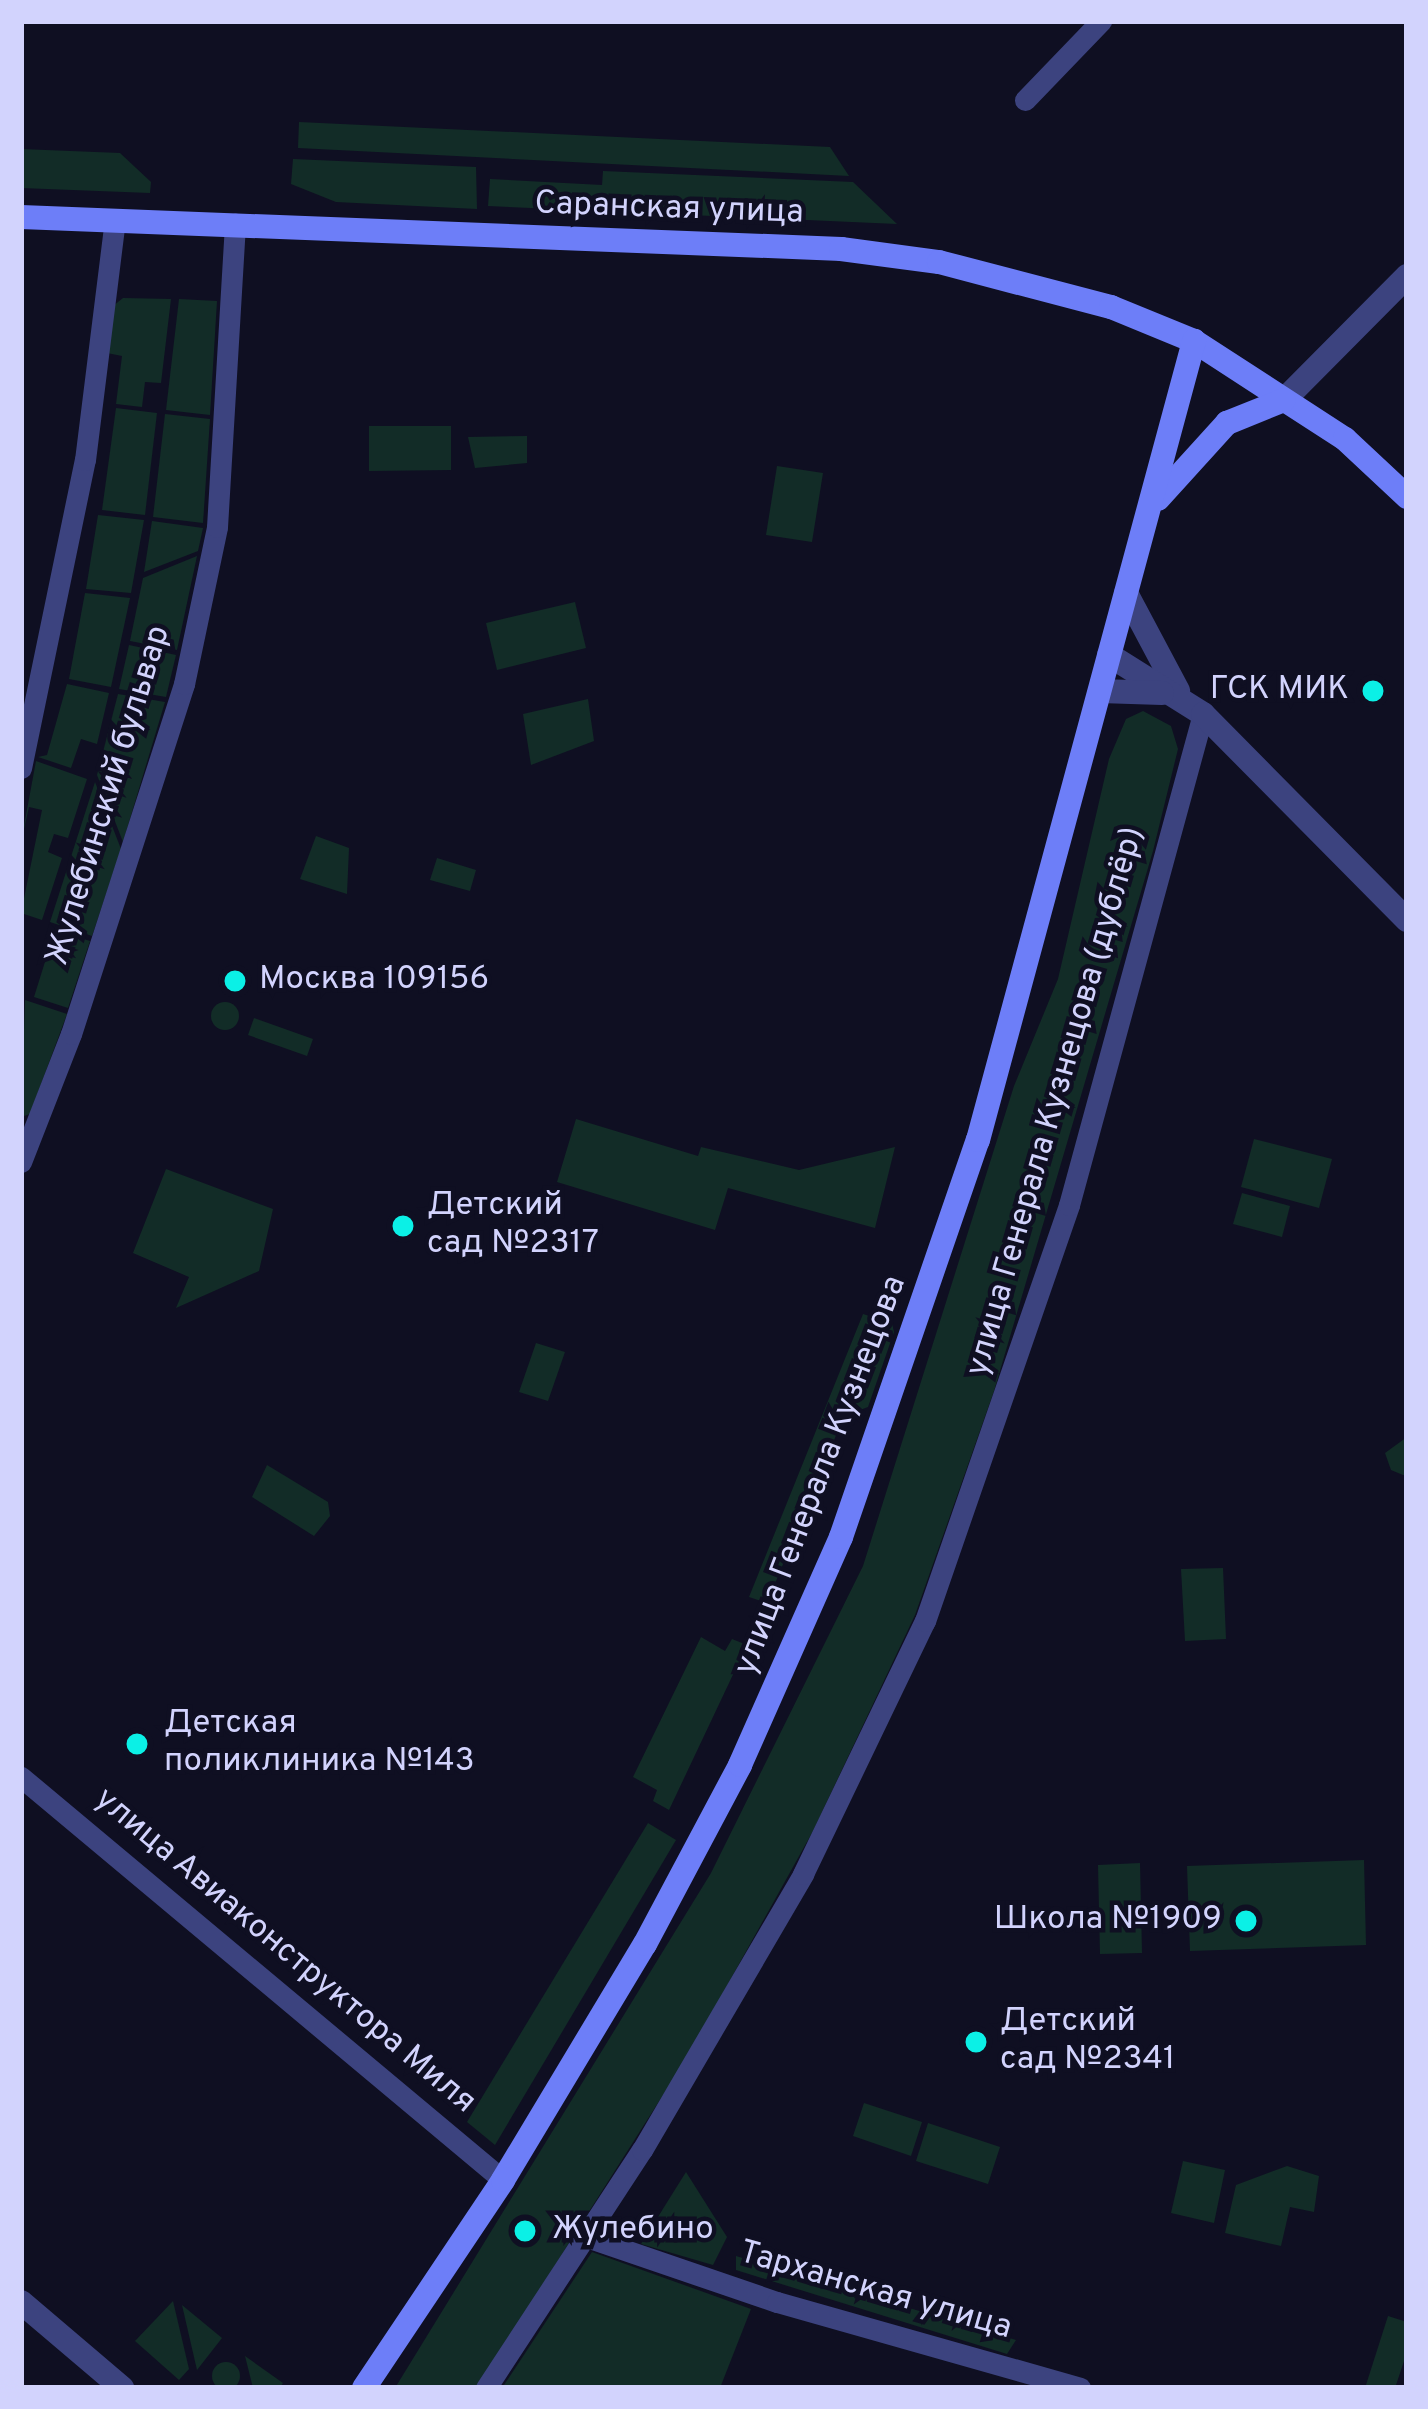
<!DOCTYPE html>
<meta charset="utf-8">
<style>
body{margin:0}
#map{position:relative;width:1428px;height:2409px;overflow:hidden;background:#0f0f22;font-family:Overpass,sans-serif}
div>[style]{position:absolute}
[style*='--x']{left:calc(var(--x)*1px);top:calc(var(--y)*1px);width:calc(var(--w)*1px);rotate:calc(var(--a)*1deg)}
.green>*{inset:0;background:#122c27}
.round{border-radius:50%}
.minor>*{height:21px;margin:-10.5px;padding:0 10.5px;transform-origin:10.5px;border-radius:10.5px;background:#3c437f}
.tertiary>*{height:24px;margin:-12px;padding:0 12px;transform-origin:12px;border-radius:12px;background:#3c437f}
.secondary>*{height:24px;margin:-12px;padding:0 12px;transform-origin:12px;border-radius:12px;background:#6d7ef8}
.dots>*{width:33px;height:33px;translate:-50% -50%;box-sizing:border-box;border:6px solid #0f0f22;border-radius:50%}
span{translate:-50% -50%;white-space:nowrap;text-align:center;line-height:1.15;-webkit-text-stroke:9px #0f0f22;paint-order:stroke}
.street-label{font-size:33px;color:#d2d3fd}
.poi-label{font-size:33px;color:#d2d3fd}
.right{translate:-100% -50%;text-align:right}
.left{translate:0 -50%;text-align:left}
.frame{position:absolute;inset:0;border:24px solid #d2d3fd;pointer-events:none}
</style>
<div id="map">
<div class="green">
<i style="clip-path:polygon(299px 122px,830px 147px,849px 176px,298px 148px)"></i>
<i style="clip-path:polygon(21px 149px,120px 153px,151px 182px,150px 193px,21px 188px)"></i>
<i style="clip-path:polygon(293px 159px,476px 167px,477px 209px,336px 202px,291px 184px)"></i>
<i style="clip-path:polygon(603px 171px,853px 182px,897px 224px,488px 206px,490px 179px,602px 185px)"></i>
<i style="clip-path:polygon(171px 299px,161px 383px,145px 382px,142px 407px,116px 404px,122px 356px,107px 353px,113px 306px,123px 298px)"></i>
<i style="clip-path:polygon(179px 299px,217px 301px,210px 415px,166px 410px)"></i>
<i style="clip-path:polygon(116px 408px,157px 413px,145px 515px,102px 510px)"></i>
<i style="clip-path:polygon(165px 414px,210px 419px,203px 523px,153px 517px)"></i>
<i style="clip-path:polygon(369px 426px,451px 426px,451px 470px,369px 471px)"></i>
<i style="clip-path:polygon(527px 436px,527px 463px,475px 468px,468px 437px)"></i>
<i style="clip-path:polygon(777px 466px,823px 473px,812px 542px,766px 535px)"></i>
<i style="clip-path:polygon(98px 515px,144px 520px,131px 593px,86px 589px)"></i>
<i style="clip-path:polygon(152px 521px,203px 528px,198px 551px,144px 572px)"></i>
<i style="clip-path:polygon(197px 556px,177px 650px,130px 641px,143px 578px)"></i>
<i style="clip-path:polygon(85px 593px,130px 598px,111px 687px,69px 679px)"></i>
<i style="clip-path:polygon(575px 602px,586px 648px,497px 670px,486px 623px)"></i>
<i style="clip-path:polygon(129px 645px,176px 655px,166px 697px,119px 689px)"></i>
<i style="clip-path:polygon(67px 684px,109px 693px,97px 744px,81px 739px,71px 768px,38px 757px,47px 755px)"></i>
<i style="clip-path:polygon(118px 694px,165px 702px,123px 842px,97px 775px)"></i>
<i style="clip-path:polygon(588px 699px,594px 741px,531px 765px,523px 714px)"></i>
<i style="clip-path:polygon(1143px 711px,1171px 726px,1178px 749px,1153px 851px,994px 1391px,915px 1615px,813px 1831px,689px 2054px,477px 2388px,395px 2388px,711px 1873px,863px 1566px,1014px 1086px,1058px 979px,1109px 759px,1126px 719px)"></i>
<i style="clip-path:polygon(36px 761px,87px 779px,68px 838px,54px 834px,48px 852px,62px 858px,42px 920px,21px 913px,42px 810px,29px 807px,21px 842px)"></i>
<i style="clip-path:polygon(95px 782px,121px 849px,92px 936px,50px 922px)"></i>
<i style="clip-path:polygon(316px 836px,349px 848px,347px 894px,300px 879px)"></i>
<i style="clip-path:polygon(437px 858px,476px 870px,470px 891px,430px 880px)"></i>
<i style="clip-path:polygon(55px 930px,90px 941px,68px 1008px,34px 997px)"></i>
<i style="clip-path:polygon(25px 1000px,67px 1014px,30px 1114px,21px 1117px)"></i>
<i class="round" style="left:211px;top:1002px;width:28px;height:28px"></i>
<i style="clip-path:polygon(254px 1018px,313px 1039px,307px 1056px,248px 1035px)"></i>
<i style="clip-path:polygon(576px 1119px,698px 1156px,701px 1147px,799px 1170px,895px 1147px,875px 1228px,728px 1188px,715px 1230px,557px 1182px)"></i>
<i style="clip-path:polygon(1254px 1139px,1332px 1159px,1319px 1208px,1241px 1187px)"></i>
<i style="clip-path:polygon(166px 1169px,273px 1209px,259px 1271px,176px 1308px,189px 1277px,133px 1253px)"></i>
<i style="clip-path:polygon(1242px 1193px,1290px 1206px,1282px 1237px,1233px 1224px)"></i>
<i style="clip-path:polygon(863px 1314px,892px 1323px,894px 1332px,868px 1407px,844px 1416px,767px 1603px,749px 1597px)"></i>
<i style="clip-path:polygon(536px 1343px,565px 1352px,548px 1401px,519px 1392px)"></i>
<i style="clip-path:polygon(1407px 1437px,1407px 1475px,1403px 1475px,1391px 1470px,1385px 1453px)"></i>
<i style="clip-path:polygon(267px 1465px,328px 1502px,330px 1516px,314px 1536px,252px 1497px)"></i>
<i style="clip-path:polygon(1223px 1568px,1226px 1639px,1185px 1641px,1181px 1569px)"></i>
<i style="clip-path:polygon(701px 1637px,725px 1651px,732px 1639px,747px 1645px,669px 1810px,653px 1801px,657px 1790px,633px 1777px)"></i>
<i style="clip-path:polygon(648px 1823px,676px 1840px,495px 2145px,467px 2122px)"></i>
<i style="clip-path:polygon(1364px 1860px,1366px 1945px,1190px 1951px,1187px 1866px)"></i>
<i style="clip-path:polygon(1140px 1863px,1142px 1953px,1100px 1954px,1098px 1865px)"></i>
<i style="clip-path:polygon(864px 2103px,922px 2122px,911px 2156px,853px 2136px)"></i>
<i style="clip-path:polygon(928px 2123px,1000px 2147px,988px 2184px,916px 2161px)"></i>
<i style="clip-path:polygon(1183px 2161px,1225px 2170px,1214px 2223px,1171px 2213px)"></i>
<i style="clip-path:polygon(1287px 2166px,1319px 2176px,1314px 2212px,1290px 2207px,1281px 2246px,1225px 2233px,1236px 2185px)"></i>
<i style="clip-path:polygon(686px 2172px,727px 2237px,713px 2265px,641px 2244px)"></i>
<i style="clip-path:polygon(592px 2252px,751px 2309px,720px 2388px,502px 2388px)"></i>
<i style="clip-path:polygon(736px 2256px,1016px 2340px,1007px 2354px,736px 2270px)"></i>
<i style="clip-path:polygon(173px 2301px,189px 2369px,179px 2380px,135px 2341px)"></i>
<i style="clip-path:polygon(182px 2305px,222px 2338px,197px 2370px)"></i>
<i style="clip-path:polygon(1388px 2316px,1407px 2322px,1407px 2352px,1395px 2388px,1365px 2388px)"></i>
<i style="clip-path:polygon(245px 2356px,283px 2383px,280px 2388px,253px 2388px)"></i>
<i class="round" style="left:212px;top:2362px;width:28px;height:28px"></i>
</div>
<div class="minor">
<i style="--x:1025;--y:100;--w:110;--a:-46.1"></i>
<i style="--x:21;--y:768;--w:315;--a:-78.3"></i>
<i style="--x:85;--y:460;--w:242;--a:-82.9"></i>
<i style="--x:21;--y:1162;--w:137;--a:-68.7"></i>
<i style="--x:71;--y:1034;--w:368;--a:-72.1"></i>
<i style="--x:184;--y:684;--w:160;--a:-78.1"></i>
<i style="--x:217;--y:527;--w:304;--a:-86.6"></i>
<i style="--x:21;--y:1777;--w:628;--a:39.9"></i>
<i style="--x:584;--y:2236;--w:204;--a:18.9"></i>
<i style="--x:777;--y:2302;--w:315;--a:15.8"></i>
<i style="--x:486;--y:2388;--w:285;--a:-56.8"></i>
<i style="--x:642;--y:2150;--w:320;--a:-59.7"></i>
<i style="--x:803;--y:1874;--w:281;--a:-64.3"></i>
<i style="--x:925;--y:1621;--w:440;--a:-70.9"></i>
<i style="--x:1069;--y:1205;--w:509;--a:-74.74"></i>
</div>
<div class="tertiary">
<i style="--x:1284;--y:400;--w:175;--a:-45.2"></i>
<i style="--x:1126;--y:593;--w:111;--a:62"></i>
<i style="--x:1109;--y:655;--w:111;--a:32.1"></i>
<i style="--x:1203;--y:714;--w:290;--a:45.3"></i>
<i style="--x:1100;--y:691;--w:62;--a:1.8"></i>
<i style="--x:21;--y:2302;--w:133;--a:40.4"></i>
</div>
<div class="secondary">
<i style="--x:21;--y:217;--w:821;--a:2.23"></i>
<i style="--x:841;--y:249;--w:99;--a:7.6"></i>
<i style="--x:939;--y:262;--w:178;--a:14.7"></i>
<i style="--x:1111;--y:307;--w:90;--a:22.3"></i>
<i style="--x:1194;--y:341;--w:180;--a:33"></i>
<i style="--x:1345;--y:439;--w:85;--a:43.1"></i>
<i style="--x:1158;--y:499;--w:103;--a:-47.8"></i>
<i style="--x:1227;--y:423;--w:61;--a:-22"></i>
<i style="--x:364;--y:2388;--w:250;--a:-56.2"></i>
<i style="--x:503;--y:2180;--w:275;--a:-59"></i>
<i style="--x:645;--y:1944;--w:203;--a:-62"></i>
<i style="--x:740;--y:1765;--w:249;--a:-66.1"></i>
<i style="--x:841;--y:1537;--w:420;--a:-71"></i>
<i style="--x:978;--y:1140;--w:828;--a:-74.87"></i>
</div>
<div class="dots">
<i style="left:1373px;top:691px;background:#0bf0e6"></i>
<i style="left:235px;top:981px;background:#0bf0e6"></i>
<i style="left:403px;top:1226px;background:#0bf0e6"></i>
<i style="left:137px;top:1744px;background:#0bf0e6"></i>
<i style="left:1246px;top:1921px;background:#0bf0e6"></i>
<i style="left:976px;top:2042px;background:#0bf0e6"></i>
<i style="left:525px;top:2231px;background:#0bf0e6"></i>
</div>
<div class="street-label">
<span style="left:669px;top:210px;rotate:2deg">Саранская улица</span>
<span style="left:110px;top:796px;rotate:-73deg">Жулебинский бульвар</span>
<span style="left:1057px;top:1102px;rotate:-74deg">улица Генерала Кузнецова (дублёр)</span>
<span style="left:822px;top:1476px;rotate:-69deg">улица Генерала Кузнецова</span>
<span style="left:284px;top:1952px;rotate:40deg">улица Авиаконструктора Миля</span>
<span style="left:875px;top:2292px;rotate:16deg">Тарханская улица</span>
</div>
<div class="poi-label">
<span class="right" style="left:1349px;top:691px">ГСК МИК</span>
<span class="left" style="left:259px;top:981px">Москва 109156</span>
<span class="left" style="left:427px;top:1226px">Детский<br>сад №2317</span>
<span class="left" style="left:164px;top:1744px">Детская<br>поликлиника №143</span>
<span class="right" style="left:1222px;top:1921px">Школа №1909</span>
<span class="left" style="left:1000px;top:2042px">Детский<br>сад №2341</span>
<span class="left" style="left:552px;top:2231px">Жулебино</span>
</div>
<div class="frame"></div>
</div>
